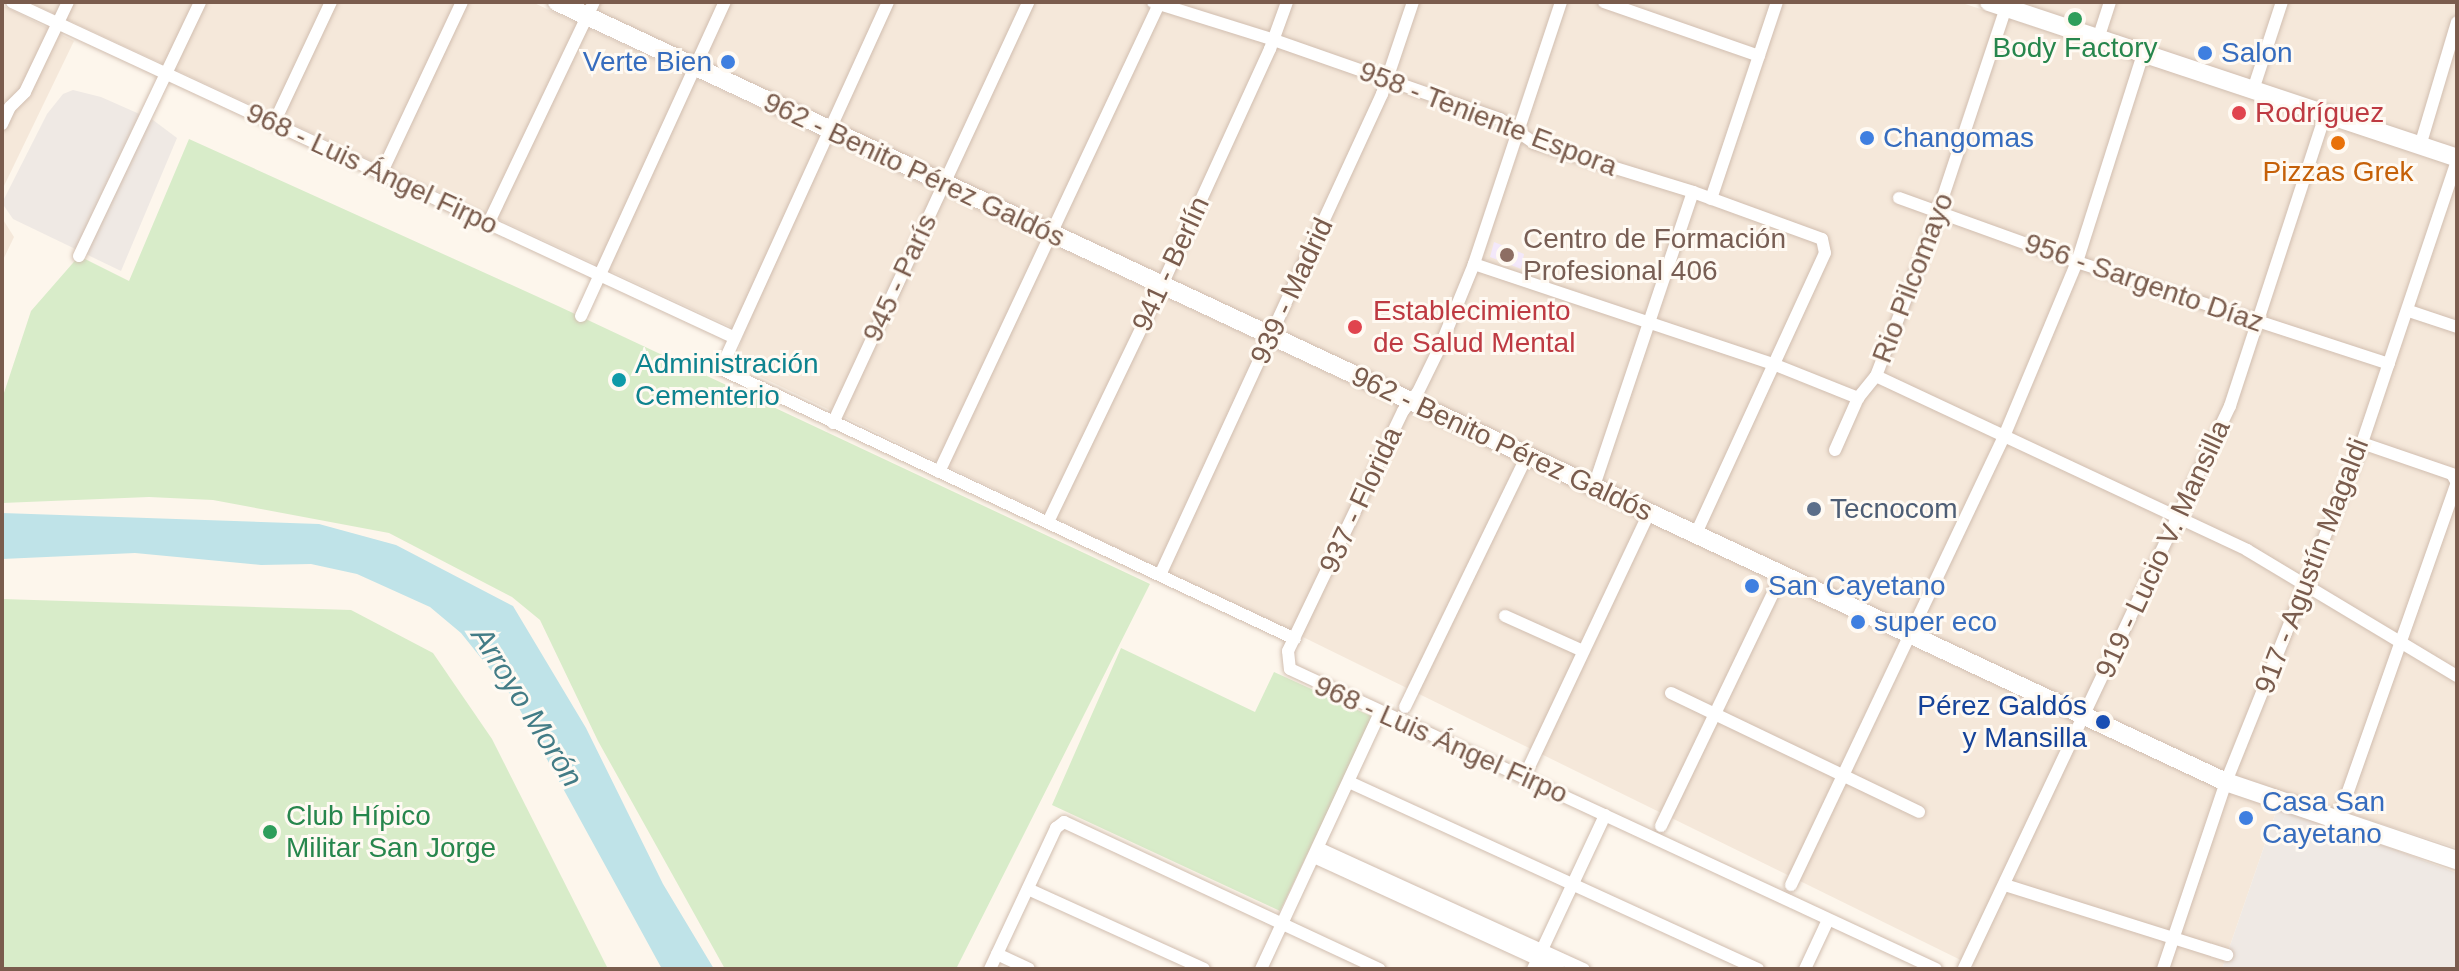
<!DOCTYPE html>
<meta charset="utf-8">
<style>
body{margin:0}
#map{position:relative;width:2459px;height:971px;overflow:hidden;background:#fdf6ec;font-family:Helvetica,sans-serif}
div>[style]{position:absolute}
[style*='--x']{left:calc(var(--x)*1px);top:calc(var(--y)*1px);width:calc(var(--w)*1px);rotate:calc(var(--a)*1deg)}
.residential>*{inset:0;background:#f5e8da}
.industrial>*{inset:0;background:#efe9e4}
.education>*{inset:0;background:#f3e8fa}
.green>*{inset:0;background:#d8ecc9}
.water>*{inset:0;background:#bfe3e8}
.roads{filter:drop-shadow(0 0 2px #d1beb0) drop-shadow(0 0 2px #d1beb0)}
.minor>*{height:12px;margin:-6px;padding:0 6px;transform-origin:6px;border-radius:6px;background:#fff}
.secondary>*{height:18px;margin:-9px;padding:0 9px;transform-origin:9px;border-radius:9px;background:#fff}
.dots>*{width:22px;height:22px;translate:-50% -50%;box-sizing:border-box;border:4px solid #fffaf3;border-radius:50%}
span{translate:-50% -50%;white-space:nowrap;text-align:center;line-height:1.15;-webkit-text-stroke:6px #fffaf3;paint-order:stroke}
.leisure-label{font-size:28px;color:#27864d}
.left{translate:0 -50%;text-align:left}
.shop-label{font-size:28px;color:#366cbe}
.right{translate:-100% -50%;text-align:right}
.health-label{font-size:28px;color:#be3a42}
.street-label{font-size:28px;color:#7a5c4d}
.food-label{font-size:28px;color:#c56008}
.education-label{font-size:28px;color:#785e54}
.culture-label{font-size:28px;color:#0d838f}
.service-label{font-size:28px;color:#4e5e75}
.transit-label{font-size:28px;color:#164399}
.water-label{font-size:30px;color:#437c86;font-style:italic}
.frame{position:absolute;inset:0;border:4px solid #7a5c4d;pointer-events:none}
</style>
<div id="map">
<div class="residential">
<i style="clip-path:polygon(29px 2px,532px 2px,1394px 404px,1645px 516px,1897px 640px,2217px 783px,2278px 806px,2222px 969px,1979px 969px,1307px 639px,734px 364px,744px 333px)"></i>
<i style="clip-path:polygon(571px 2px,1959px 2px,2457px 165px,2457px 848px,2236px 777px,2101px 717px)"></i>
<i style="clip-path:polygon(2008px 2px,2457px 2px,2457px 151px)"></i>
<i style="clip-path:polygon(2px 5px,74px 41px,2px 190px)"></i>
<i style="clip-path:polygon(2px 218px,14px 237px,2px 262px)"></i>
</div>
<div class="industrial">
<i style="clip-path:polygon(73px 90px,101px 97px,153px 120px,177px 138px,121px 271px,13px 219px,2px 203px,47px 114px,63px 94px)"></i>
<i style="clip-path:polygon(2278px 806px,2457px 873px,2457px 969px,2222px 969px)"></i>
</div>
<div class="education">
<i style="clip-path:polygon(1494px 242px,1524px 254px,1521px 269px,1490px 257px)"></i>
</div>
<div class="green">
<i style="clip-path:polygon(189px 139px,558px 306px,1150px 584px,956px 969px,725px 969px,598px 741px,540px 620px,512px 597px,389px 533px,213px 500px,149px 497px,2px 503px,2px 399px,31px 311px,79px 256px,129px 281px)"></i>
<i style="clip-path:polygon(2px 599px,351px 610px,433px 653px,492px 739px,608px 969px,2px 969px)"></i>
<i style="clip-path:polygon(1121px 648px,1255px 712px,1274px 672px,1373px 717px,1280px 911px,1052px 805px)"></i>
</div>
<div class="water">
<i style="clip-path:polygon(2px 513px,319px 524px,396px 545px,513px 606px,586px 728px,663px 884px,714px 969px,662px 969px,514px 699px,461px 633px,430px 607px,357px 574px,311px 564px,261px 565px,135px 553px,2px 559px)"></i>
</div>
<div class="roads">
<div class="minor">
<i style="--x:12;--y:2;--w:795;--a:24.92"></i>
<i style="--x:888;--y:2;--w:403;--a:114.5"></i>
<i style="--x:721;--y:369;--w:634;--a:25.19"></i>
<i style="--x:1153;--y:2;--w:127;--a:17.4"></i>
<i style="--x:1274;--y:40;--w:239;--a:19.3"></i>
<i style="--x:1500;--y:119;--w:42;--a:35.2"></i>
<i style="--x:1534;--y:143;--w:166;--a:17.1"></i>
<i style="--x:1693;--y:192;--w:137;--a:20"></i>
<i style="--x:1822;--y:239;--w:14;--a:78"></i>
<i style="--x:1825;--y:253;--w:309;--a:114.7"></i>
<i style="--x:1561;--y:2;--w:276;--a:108.4"></i>
<i style="--x:1474;--y:264;--w:90;--a:112.3"></i>
<i style="--x:1440;--y:347;--w:50;--a:116.1"></i>
<i style="--x:1418;--y:392;--w:24;--a:128"></i>
<i style="--x:1403;--y:411;--w:266;--a:115.6"></i>
<i style="--x:1288;--y:651;--w:18;--a:84"></i>
<i style="--x:1290;--y:669;--w:712;--a:24.91"></i>
<i style="--x:1604;--y:2;--w:164;--a:19.2"></i>
<i style="--x:2098;--y:39;--w:39;--a:-72"></i>
<i style="--x:2253;--y:90;--w:93;--a:-71.8"></i>
<i style="--x:274;--y:123;--w:134;--a:-64.8"></i>
<i style="--x:2;--y:124;--w:19;--a:-65"></i>
<i style="--x:10;--y:107;--w:21;--a:-45"></i>
<i style="--x:25;--y:92;--w:100;--a:-64.5"></i>
<i style="--x:2420;--y:146;--w:129;--a:-73.4"></i>
<i style="--x:381;--y:174;--w:190;--a:-64.8"></i>
<i style="--x:1899;--y:198;--w:189;--a:19.8"></i>
<i style="--x:2077;--y:262;--w:328;--a:18.1"></i>
<i style="--x:1711;--y:199;--w:208;--a:-71.5"></i>
<i style="--x:488;--y:224;--w:246;--a:-64.5"></i>
<i style="--x:79;--y:256;--w:281;--a:-64.5"></i>
<i style="--x:1474;--y:264;--w:315;--a:18.5"></i>
<i style="--x:1773;--y:364;--w:92;--a:21.8"></i>
<i style="--x:2409;--y:311;--w:51;--a:18.4"></i>
<i style="--x:581;--y:316;--w:345;--a:-65.4"></i>
<i style="--x:1876;--y:376;--w:410;--a:25.1"></i>
<i style="--x:2247;--y:550;--w:245;--a:31"></i>
<i style="--x:833;--y:423;--w:464;--a:-65.1"></i>
<i style="--x:1835;--y:450;--w:57;--a:-66.1"></i>
<i style="--x:1858;--y:398;--w:28;--a:-51"></i>
<i style="--x:1876;--y:376;--w:147;--a:-68.9"></i>
<i style="--x:1929;--y:239;--w:243;--a:-71.6"></i>
<i style="--x:939;--y:472;--w:519;--a:-64.82"></i>
<i style="--x:1594;--y:486;--w:310;--a:-71.4"></i>
<i style="--x:1048;--y:522;--w:263;--a:-64.3"></i>
<i style="--x:1162;--y:285;--w:260;--a:-65.4"></i>
<i style="--x:1270;--y:49;--w:50;--a:-70.1"></i>
<i style="--x:1160;--y:575;--w:530;--a:-65.22"></i>
<i style="--x:1382;--y:94;--w:97;--a:-71.4"></i>
<i style="--x:1505;--y:616;--w:85;--a:24.2"></i>
<i style="--x:1671;--y:693;--w:275;--a:25.6"></i>
<i style="--x:1405;--y:707;--w:279;--a:-64.1"></i>
<i style="--x:1529;--y:767;--w:281;--a:-64.7"></i>
<i style="--x:1349;--y:782;--w:450;--a:24.6"></i>
<i style="--x:2338;--y:820;--w:357;--a:-70.6"></i>
<i style="--x:2457;--y:483;--w:10;--a:-119"></i>
<i style="--x:2452;--y:474;--w:95;--a:-161"></i>
<i style="--x:1661;--y:826;--w:279;--a:-64.3"></i>
<i style="--x:1318;--y:848;--w:292;--a:24.5"></i>
<i style="--x:1314;--y:857;--w:269;--a:24.6"></i>
<i style="--x:1791;--y:885;--w:499;--a:-64.6"></i>
<i style="--x:2005;--y:434;--w:186;--a:-67.3"></i>
<i style="--x:2077;--y:262;--w:218;--a:-72.4"></i>
<i style="--x:2005;--y:885;--w:233;--a:17.5"></i>
<i style="--x:1028;--y:889;--w:193;--a:24.4"></i>
<i style="--x:997;--y:954;--w:35;--a:25"></i>
<i style="--x:1964;--y:968;--w:622;--a:-64.67"></i>
<i style="--x:2230;--y:406;--w:306;--a:-71.9"></i>
<i style="--x:990;--y:969;--w:156;--a:-64.9"></i>
<i style="--x:1056;--y:828;--w:10;--a:-37"></i>
<i style="--x:1064;--y:822;--w:348;--a:25"></i>
<i style="--x:1261;--y:969;--w:282;--a:-65.1"></i>
<i style="--x:1533;--y:969;--w:170;--a:-64.9"></i>
<i style="--x:1805;--y:969;--w:54;--a:-64.9"></i>
<i style="--x:2163;--y:969;--w:197;--a:-71.4"></i>
<i style="--x:2226;--y:782;--w:365;--a:-68.1"></i>
<i style="--x:2362;--y:443;--w:298;--a:-71.4"></i>
</div>
<div class="secondary">
<i style="--x:557;--y:2;--w:1842;--a:25.05"></i>
<i style="--x:2226;--y:782;--w:244;--a:18.7"></i>
<i style="--x:1989;--y:2;--w:493;--a:18.4"></i>
</div>
</div>
<div class="dots">
<i style="left:2075px;top:19px;background:#2e9e5b"></i>
<i style="left:2205px;top:53px;background:#3f7fe0"></i>
<i style="left:728px;top:62px;background:#3f7fe0"></i>
<i style="left:2239px;top:113px;background:#e0444e"></i>
<i style="left:1867px;top:138px;background:#3f7fe0"></i>
<i style="left:2338px;top:143px;background:#e8710a"></i>
<i style="left:1507px;top:255px;background:#8d6e63"></i>
<i style="left:1355px;top:327px;background:#e0444e"></i>
<i style="left:619px;top:380px;background:#0f9aa8"></i>
<i style="left:1814px;top:509px;background:#5c6f8a"></i>
<i style="left:1752px;top:586px;background:#3f7fe0"></i>
<i style="left:1858px;top:622px;background:#3f7fe0"></i>
<i style="left:2103px;top:722px;background:#1a4fb4"></i>
<i style="left:2246px;top:818px;background:#3f7fe0"></i>
<i style="left:270px;top:832px;background:#2e9e5b"></i>
</div>
<div class="leisure-label">
<span style="left:2075px;top:48px">Body Factory</span>
<span class="left" style="left:286px;top:832px">Club Hípico<br>Militar San Jorge</span>
</div>
<div class="shop-label">
<span class="left" style="left:2221px;top:53px">Salon</span>
<span class="right" style="left:712px;top:62px">Verte Bien</span>
<span class="left" style="left:1883px;top:138px">Changomas</span>
<span class="left" style="left:1768px;top:586px">San Cayetano</span>
<span class="left" style="left:1874px;top:622px">super eco</span>
<span class="left" style="left:2262px;top:818px">Casa San<br>Cayetano</span>
</div>
<div class="health-label">
<span class="left" style="left:2255px;top:113px">Rodríguez</span>
<span class="left" style="left:1373px;top:327px">Establecimiento<br>de Salud Mental</span>
</div>
<div class="street-label">
<span style="left:1488px;top:119px;rotate:21deg">958 - Teniente Espora</span>
<span style="left:372px;top:169px;rotate:25deg">968 - Luis Ángel Firpo</span>
<span style="left:914px;top:170px;rotate:25deg">962 - Benito Pérez Galdós</span>
<span style="left:1171px;top:264px;rotate:-65deg">941 - Berlín</span>
<span style="left:900px;top:278px;rotate:-65deg">945 - París</span>
<span style="left:1913px;top:278px;rotate:-69deg">Rio Pilcomayo</span>
<span style="left:2144px;top:283px;rotate:19deg">956 - Sargento Díaz</span>
<span style="left:1292px;top:291px;rotate:-65deg">939 - Madrid</span>
<span style="left:1502px;top:444px;rotate:25deg">962 - Benito Pérez Galdós</span>
<span style="left:1361px;top:500px;rotate:-65deg">937 - Florida</span>
<span style="left:2163px;top:549px;rotate:-65deg">919 - Lucio V. Mansilla</span>
<span style="left:2312px;top:566px;rotate:-69deg">917 - Agustín Magaldi</span>
<span style="left:1441px;top:740px;rotate:24deg">968 - Luis Ángel Firpo</span>
</div>
<div class="food-label">
<span style="left:2338px;top:172px">Pizzas Grek</span>
</div>
<div class="education-label">
<span class="left" style="left:1523px;top:255px">Centro de Formación<br>Profesional 406</span>
</div>
<div class="culture-label">
<span class="left" style="left:635px;top:380px">Administración<br>Cementerio</span>
</div>
<div class="service-label">
<span class="left" style="left:1830px;top:509px">Tecnocom</span>
</div>
<div class="transit-label">
<span class="right" style="left:2087px;top:722px">Pérez Galdós<br>y Mansilla</span>
</div>
<div class="water-label">
<span style="left:527px;top:707px;rotate:58deg">Arroyo Morón</span>
</div>
<div class="frame"></div>
</div>
